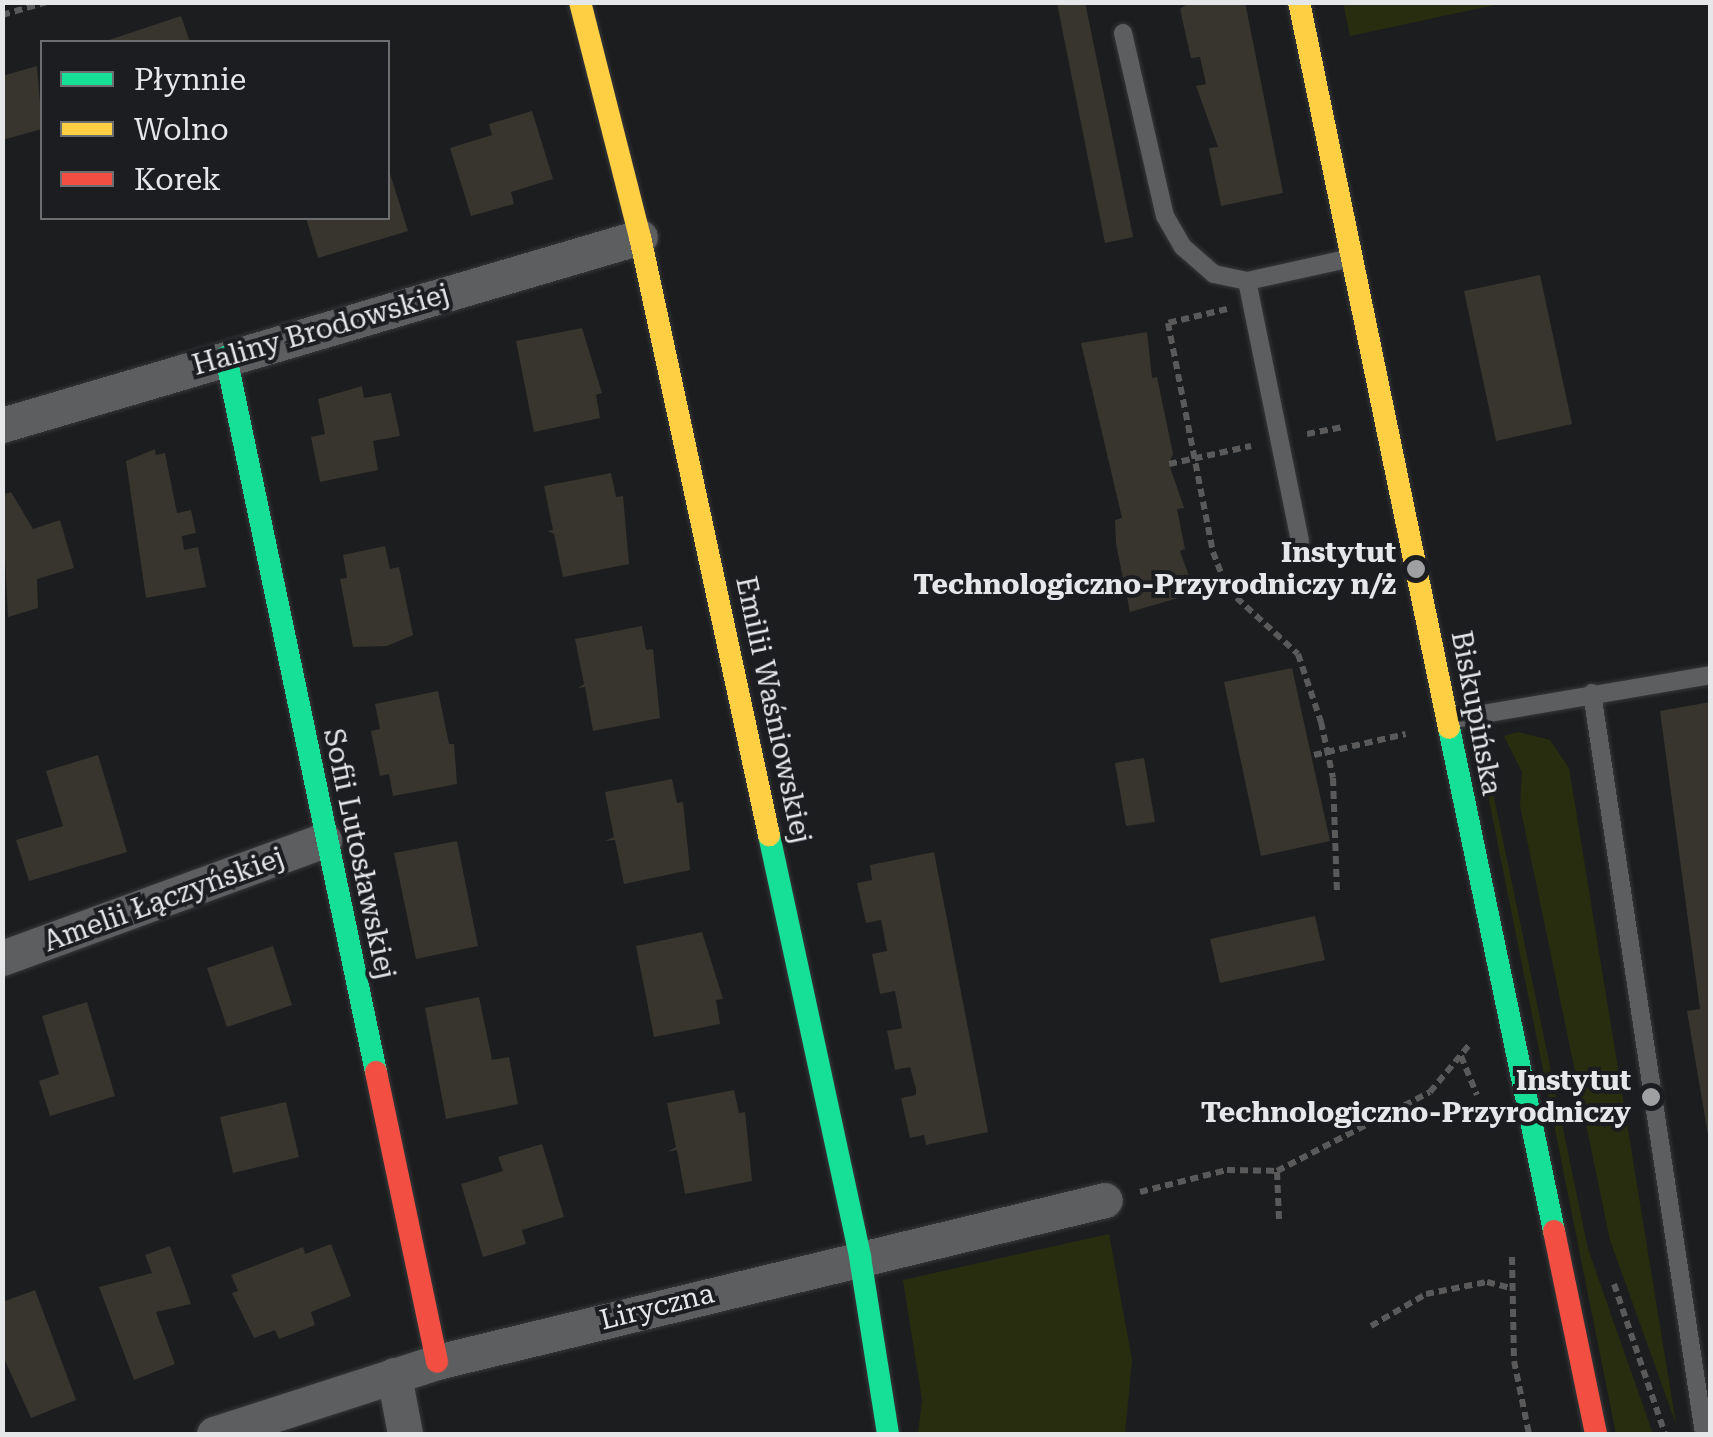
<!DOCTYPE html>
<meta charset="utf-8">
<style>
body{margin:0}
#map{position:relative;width:1713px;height:1437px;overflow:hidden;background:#1c1d1f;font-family:"Roboto Serif",serif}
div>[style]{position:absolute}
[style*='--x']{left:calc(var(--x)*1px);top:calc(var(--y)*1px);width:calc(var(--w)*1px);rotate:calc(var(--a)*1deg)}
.green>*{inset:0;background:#292d0f}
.building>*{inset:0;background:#38352f}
.path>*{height:6px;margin-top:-3px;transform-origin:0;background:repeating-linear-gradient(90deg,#5a5a5b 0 8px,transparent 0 13px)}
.roads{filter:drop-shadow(0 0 2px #37383a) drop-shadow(0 0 2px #37383a)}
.lane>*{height:18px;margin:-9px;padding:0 9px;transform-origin:9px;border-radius:9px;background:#5d5e60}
.street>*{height:35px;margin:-17.5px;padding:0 17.5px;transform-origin:17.5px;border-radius:17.5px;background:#5d5e60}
.fast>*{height:22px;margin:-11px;padding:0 11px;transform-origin:11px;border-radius:11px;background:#16e098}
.slow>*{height:22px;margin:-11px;padding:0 11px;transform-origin:11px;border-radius:11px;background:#ffcf43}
.jam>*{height:22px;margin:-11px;padding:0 11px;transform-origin:11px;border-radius:11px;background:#f24e42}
.dots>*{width:28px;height:28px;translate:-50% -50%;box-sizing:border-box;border:5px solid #1b1d20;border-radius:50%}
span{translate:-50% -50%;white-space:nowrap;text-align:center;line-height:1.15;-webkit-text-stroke:8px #1b1d20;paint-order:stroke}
.street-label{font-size:28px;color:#e6e7e9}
.poi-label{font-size:28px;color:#e6e7e9;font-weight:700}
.right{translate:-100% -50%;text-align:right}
.frame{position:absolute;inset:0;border:5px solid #e6e7e9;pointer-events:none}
.legend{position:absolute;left:40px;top:40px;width:350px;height:180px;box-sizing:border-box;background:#1b1d20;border:2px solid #6c6e70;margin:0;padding:12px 18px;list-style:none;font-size:30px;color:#e6e7e9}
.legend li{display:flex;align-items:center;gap:20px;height:50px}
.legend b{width:50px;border:2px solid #6c6e70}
</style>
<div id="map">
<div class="green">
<i style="clip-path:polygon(1343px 2px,1504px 2px,1504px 3px,1350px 36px)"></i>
<i style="clip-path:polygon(1518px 732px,1550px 740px,1569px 768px,1676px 1424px,1610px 1240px,1520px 806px,1522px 772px,1504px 736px)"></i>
<i style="clip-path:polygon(1485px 754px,1588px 1249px,1653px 1434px,1616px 1434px,1482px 765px)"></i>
<i style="clip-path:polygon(1109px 1234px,1132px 1360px,1125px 1434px,918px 1434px,922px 1400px,903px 1280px)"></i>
</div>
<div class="building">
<i style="clip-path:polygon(1085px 2px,1133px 237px,1105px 243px,1057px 3px)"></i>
<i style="clip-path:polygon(1190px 2px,1245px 2px,1283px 193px,1221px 206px,1209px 148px,1218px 147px,1196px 86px,1206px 84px,1200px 57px,1191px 58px,1180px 9px)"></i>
<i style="clip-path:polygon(181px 16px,190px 42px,103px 42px)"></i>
<i style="clip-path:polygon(37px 66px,42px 129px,2px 140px,2px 76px)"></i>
<i style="clip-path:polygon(532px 111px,553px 179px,511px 192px,514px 204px,471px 216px,450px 148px,492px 135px,489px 124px)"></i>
<i style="clip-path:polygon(388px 167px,408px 231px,318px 258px,306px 218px,388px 218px)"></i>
<i style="clip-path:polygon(1540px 275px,1572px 424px,1496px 441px,1464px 291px)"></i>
<i style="clip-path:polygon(582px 328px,602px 393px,596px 395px,600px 418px,534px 432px,516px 341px)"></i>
<i style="clip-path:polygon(1147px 332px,1152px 378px,1157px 377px,1173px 454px,1169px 464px,1184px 508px,1177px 509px,1185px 549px,1180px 551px,1195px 593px,1130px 612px,1116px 544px,1115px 520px,1122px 518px,1081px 343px)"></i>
<i style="clip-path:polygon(362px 386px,364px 398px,391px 393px,400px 436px,373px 441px,378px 470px,320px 482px,311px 437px,325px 434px,318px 399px)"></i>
<i style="clip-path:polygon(155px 449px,156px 455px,165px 453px,177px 513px,191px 510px,196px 533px,182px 536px,184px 550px,198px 547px,206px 587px,146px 598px,126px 461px)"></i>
<i style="clip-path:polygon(611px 473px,616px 497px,623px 496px,629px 564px,563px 577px,554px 534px,547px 531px,553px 530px,544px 486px)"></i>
<i style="clip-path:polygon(11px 492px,33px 529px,60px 520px,74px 568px,37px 579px,38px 608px,8px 617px,2px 495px)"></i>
<i style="clip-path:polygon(385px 546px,390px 569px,399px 567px,413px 635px,387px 646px,353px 647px,340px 579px,347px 578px,343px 555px)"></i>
<i style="clip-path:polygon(642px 626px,646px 650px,653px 649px,660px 718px,593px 731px,585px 687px,578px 688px,584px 684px,575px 639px)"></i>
<i style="clip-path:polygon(1292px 668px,1330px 841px,1261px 856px,1224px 682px)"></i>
<i style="clip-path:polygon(438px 691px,449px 744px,454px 744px,457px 784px,393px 796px,389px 774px,380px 776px,371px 731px,380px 729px,375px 704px)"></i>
<i style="clip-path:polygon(1710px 702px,1710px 1135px,1708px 1135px,1687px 1011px,1700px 1009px,1660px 711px)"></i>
<i style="clip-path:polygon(98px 755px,127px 852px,29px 881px,16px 840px,63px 826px,46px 771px)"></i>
<i style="clip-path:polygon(1144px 758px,1155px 822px,1126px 826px,1115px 763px)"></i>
<i style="clip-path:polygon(672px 779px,677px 803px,683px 802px,690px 870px,624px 884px,615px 840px,605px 841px,614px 837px,605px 792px)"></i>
<i style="clip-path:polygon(457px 841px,478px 946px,416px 959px,394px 853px)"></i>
<i style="clip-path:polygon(934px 852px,988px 1132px,926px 1145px,924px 1135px,910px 1138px,901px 1098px,916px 1095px,916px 1089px,910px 1067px,895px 1070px,887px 1031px,902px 1028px,895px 991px,880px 994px,872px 954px,887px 951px,884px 935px,881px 920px,866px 923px,857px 883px,872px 880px,870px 865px)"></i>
<i style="clip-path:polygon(1315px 916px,1325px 960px,1220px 983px,1210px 939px)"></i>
<i style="clip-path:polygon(702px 932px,723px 999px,716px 1000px,720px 1024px,654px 1037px,636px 946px)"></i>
<i style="clip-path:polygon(273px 946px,292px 1005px,227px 1027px,207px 968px)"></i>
<i style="clip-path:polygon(479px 997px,492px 1060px,509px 1057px,518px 1104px,446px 1119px,425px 1008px)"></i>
<i style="clip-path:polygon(87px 1002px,115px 1096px,50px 1116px,39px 1081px,59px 1074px,42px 1016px)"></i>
<i style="clip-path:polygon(734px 1090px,739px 1113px,745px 1112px,752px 1181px,685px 1194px,677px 1150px,667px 1152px,676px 1147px,667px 1103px)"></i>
<i style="clip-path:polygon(286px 1102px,299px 1157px,233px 1173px,220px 1117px)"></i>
<i style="clip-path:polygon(542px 1144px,564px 1217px,522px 1230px,526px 1244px,483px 1257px,461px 1184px,503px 1171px,498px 1157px)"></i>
<i style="clip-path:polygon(331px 1244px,351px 1296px,311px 1312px,315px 1325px,279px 1339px,275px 1330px,254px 1338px,232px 1293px,238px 1291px,231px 1275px,303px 1247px,305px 1254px)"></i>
<i style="clip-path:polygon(170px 1246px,191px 1304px,156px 1312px,175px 1364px,134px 1380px,99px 1287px,152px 1273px,145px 1255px)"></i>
<i style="clip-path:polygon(35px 1290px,76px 1400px,31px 1418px,2px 1354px,2px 1302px)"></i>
</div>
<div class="path">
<i style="--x:2;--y:15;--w:47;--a:-16.1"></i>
<i style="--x:1227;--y:309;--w:61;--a:166.7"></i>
<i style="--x:1168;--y:323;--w:233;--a:78.9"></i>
<i style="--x:1213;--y:552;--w:40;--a:69"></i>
<i style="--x:1227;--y:589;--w:96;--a:42.5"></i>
<i style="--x:1298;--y:654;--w:72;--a:71.3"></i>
<i style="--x:1321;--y:722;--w:57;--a:77.9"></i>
<i style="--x:1333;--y:778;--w:115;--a:88"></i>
<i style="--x:1307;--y:434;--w:38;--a:-11"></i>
<i style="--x:1169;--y:464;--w:84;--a:-12.4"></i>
<i style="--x:1314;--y:755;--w:94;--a:-12.9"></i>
<i style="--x:1461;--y:1056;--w:42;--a:67.7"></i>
<i style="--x:1140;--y:1192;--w:90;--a:-14.2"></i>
<i style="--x:1227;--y:1170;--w:50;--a:1.1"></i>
<i style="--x:1279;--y:1219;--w:48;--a:-92.4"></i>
<i style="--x:1277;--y:1171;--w:172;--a:-27.3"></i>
<i style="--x:1430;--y:1092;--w:62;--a:-50.2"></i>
<i style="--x:1512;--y:1257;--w:104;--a:88.9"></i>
<i style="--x:1514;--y:1361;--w:75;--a:78.4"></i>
<i style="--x:1614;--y:1284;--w:158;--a:71.2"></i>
<i style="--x:1371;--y:1326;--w:64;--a:-30.2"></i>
<i style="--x:1426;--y:1294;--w:62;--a:-11.1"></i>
<i style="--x:1487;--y:1282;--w:25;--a:14"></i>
</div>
<div class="roads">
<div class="lane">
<i style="--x:1123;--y:33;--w:188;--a:77.1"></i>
<i style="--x:1165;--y:216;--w:36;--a:60"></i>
<i style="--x:1183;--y:247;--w:41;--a:41.1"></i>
<i style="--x:1214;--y:274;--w:34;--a:12"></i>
<i style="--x:1300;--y:541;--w:265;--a:-101.5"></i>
<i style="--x:1247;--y:281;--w:102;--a:-12.4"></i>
<i style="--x:1592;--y:693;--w:749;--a:81.4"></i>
<i style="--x:1453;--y:719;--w:261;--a:-9.7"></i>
</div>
<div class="street">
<i style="--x:2;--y:425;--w:665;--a:-16.42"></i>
<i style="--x:2;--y:958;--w:343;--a:-20.1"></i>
<i style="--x:394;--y:1375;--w:60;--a:79.4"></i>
<i style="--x:214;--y:1434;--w:234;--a:-17.9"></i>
<i style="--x:437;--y:1362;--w:687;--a:-13.63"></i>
</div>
<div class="fast">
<i style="--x:226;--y:357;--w:731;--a:78.15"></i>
<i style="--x:1449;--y:728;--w:514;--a:78.21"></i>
<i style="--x:769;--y:835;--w:432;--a:77.8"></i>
<i style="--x:860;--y:1257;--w:179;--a:81"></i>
</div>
<div class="slow">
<i style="--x:580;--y:2;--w:243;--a:75.7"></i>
<i style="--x:640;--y:237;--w:612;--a:77.83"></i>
<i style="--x:1299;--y:2;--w:741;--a:78.33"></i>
</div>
<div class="jam">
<i style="--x:376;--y:1072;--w:296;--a:78.1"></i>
<i style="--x:1554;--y:1231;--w:207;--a:78.3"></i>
</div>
</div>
<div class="dots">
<i style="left:1416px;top:569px;background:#9fa0a2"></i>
<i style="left:1651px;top:1097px;background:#9fa0a2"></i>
</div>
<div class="street-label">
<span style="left:321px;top:330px;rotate:-16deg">Haliny Brodowskiej</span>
<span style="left:773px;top:710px;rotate:78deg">Emilii Waśniowskiej</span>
<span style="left:1476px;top:713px;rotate:79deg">Biskupińska</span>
<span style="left:359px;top:854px;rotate:78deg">Sofii Lutosławskiej</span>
<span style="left:164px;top:900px;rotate:-20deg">Amelii Łączyńskiej</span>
<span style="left:657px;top:1307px;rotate:-14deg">Liryczna</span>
</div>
<div class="poi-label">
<span class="right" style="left:1396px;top:569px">Instytut<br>Technologiczno-Przyrodniczy n/ż</span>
<span class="right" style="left:1631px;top:1097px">Instytut<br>Technologiczno-Przyrodniczy</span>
</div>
<div class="frame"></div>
<ul class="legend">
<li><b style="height:12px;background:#16e098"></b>Płynnie</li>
<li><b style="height:12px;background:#ffcf43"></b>Wolno</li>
<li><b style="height:12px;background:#f24e42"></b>Korek</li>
</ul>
</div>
